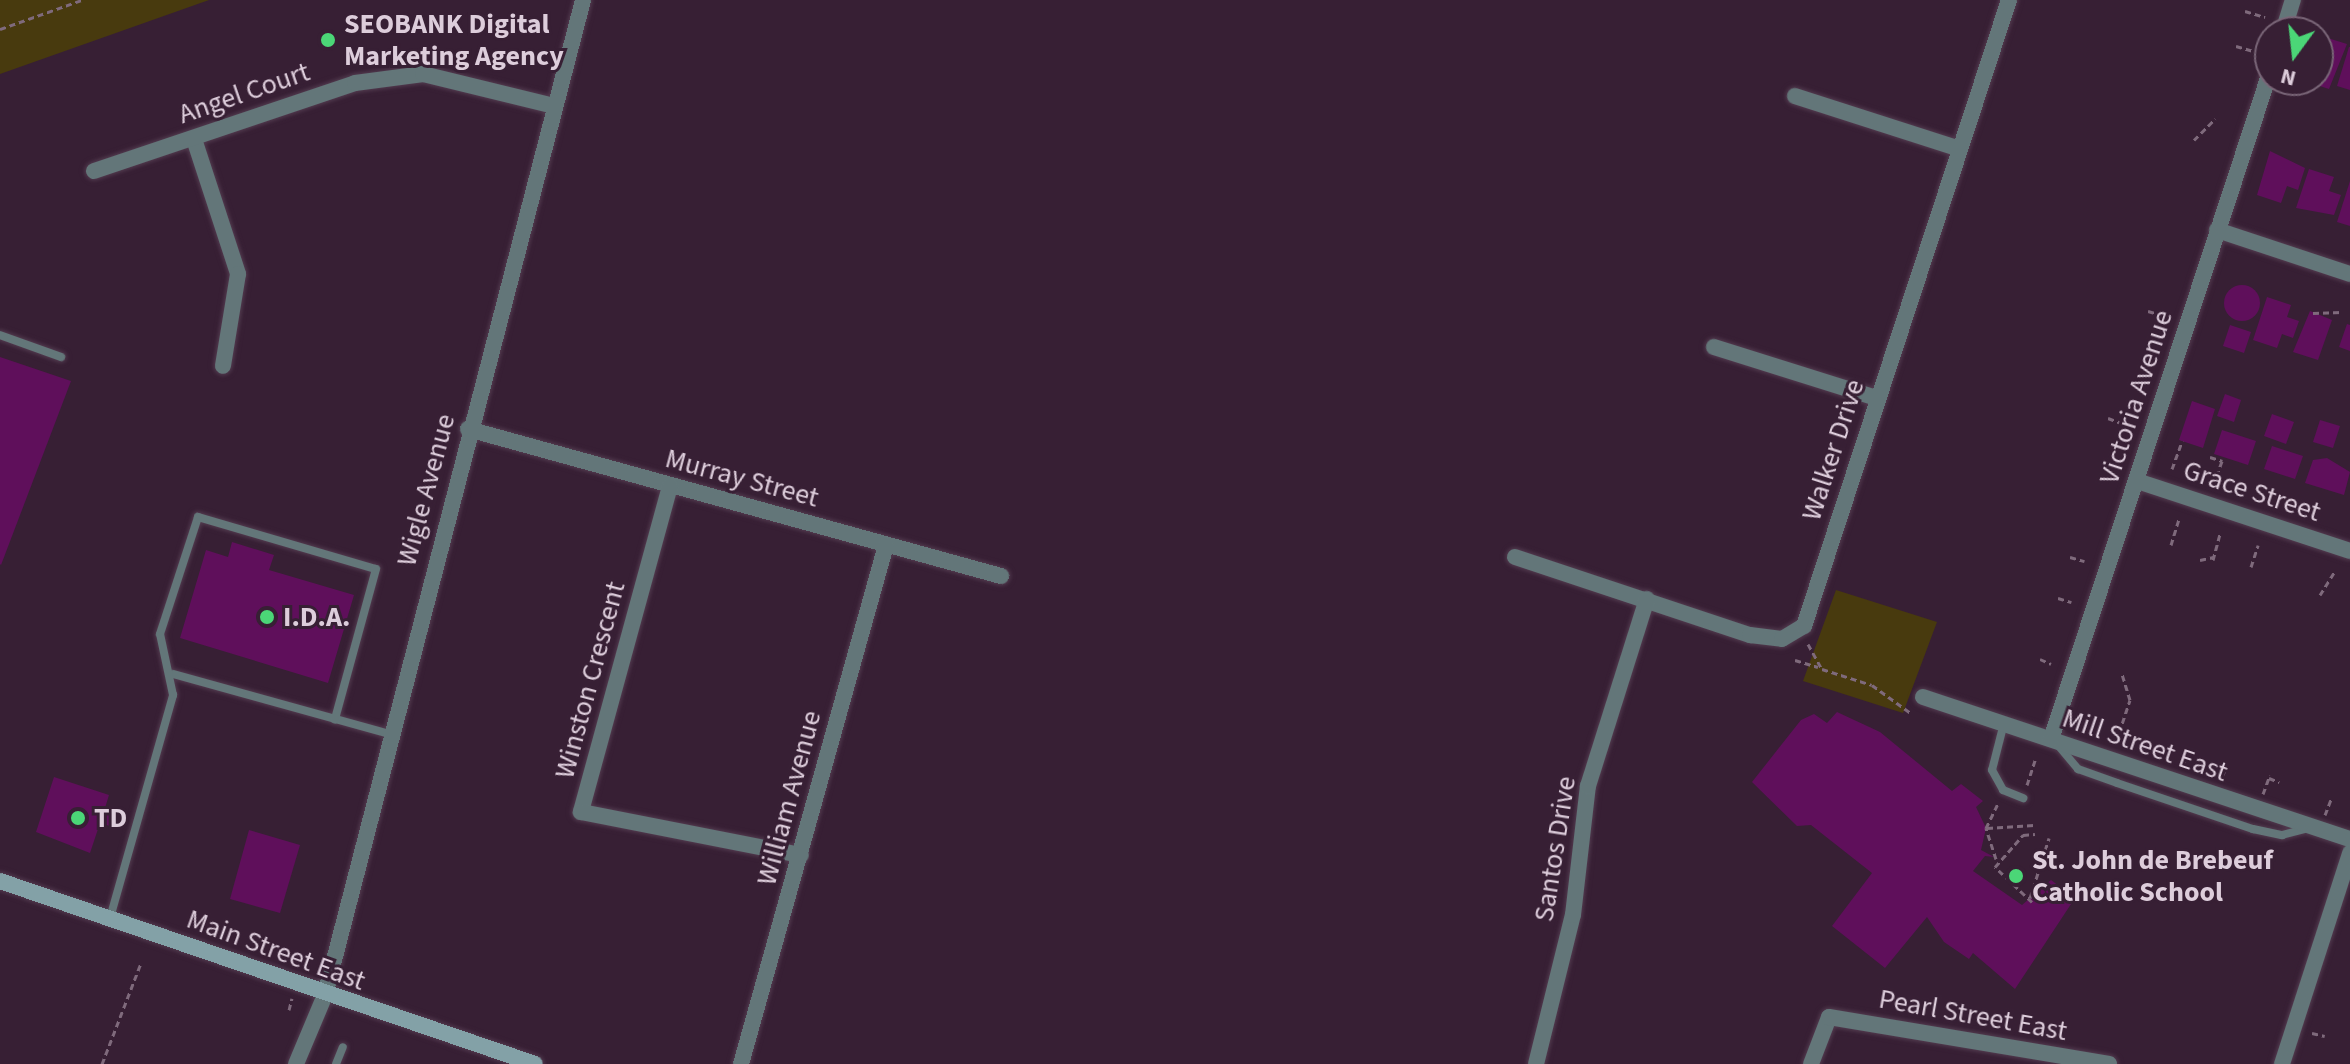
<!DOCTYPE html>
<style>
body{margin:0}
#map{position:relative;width:2350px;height:1064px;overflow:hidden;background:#371f34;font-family:"Source Sans 3",sans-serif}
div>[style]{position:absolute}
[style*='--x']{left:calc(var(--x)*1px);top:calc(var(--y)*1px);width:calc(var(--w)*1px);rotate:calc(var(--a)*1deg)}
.green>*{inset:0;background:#483a0e}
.building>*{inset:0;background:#5f0f5b}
.round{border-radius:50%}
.path>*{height:3px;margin-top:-1.5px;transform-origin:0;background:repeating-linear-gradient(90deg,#7f6a7c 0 6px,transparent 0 10px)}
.roads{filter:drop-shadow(0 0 2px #523b4f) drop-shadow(0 0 2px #523b4f)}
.service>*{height:8px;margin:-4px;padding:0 4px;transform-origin:4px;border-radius:4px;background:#637679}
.minor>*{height:16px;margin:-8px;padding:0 8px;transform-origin:8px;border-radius:8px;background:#637679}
.tertiary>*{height:16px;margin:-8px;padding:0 8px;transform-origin:8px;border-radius:8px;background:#637679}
.secondary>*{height:16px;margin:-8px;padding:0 8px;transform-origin:8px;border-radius:8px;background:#83a1a7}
.dots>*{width:22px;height:22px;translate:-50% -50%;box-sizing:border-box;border:4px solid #371f34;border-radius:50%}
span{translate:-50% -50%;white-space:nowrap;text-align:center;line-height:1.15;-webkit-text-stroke:6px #371f34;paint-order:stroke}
.poi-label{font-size:28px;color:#ddcddb;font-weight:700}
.left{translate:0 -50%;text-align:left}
.street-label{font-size:28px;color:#ddcddb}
.north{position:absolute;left:2254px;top:16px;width:80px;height:80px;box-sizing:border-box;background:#371f34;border:2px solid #796577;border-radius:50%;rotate:195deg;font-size:22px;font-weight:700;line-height:32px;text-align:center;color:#ddcddb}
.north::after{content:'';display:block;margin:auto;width:28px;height:36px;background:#4bd677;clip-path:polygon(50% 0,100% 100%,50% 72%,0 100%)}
</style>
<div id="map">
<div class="green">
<i style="clip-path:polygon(0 0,209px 0,0 74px)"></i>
<i style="clip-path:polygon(1836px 590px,1937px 622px,1903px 713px,1803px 681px)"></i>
</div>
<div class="building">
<i style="clip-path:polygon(2318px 35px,2347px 44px,2329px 89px,2304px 81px,2318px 80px)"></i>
<i style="clip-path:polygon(2349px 47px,2350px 47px,2350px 90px,2337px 86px)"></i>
<i style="clip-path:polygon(2270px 151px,2305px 168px,2298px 190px,2287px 186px,2281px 203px,2257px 195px)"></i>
<i style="clip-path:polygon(2309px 169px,2334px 177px,2329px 191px,2341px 195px,2334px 215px,2296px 208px)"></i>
<i style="clip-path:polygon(2350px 181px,2350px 226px,2337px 222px)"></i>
<i class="round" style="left:2224px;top:285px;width:36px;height:36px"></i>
<i style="clip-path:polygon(2267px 297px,2291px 305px,2287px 317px,2299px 321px,2293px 338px,2282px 334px,2277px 348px,2253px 340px)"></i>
<i style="clip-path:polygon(2310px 311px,2332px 320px,2318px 360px,2293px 352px)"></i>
<i style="clip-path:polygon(2347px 324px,2350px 325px,2350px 351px,2339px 347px)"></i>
<i style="clip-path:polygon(2230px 325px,2251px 332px,2244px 353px,2223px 346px)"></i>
<i style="clip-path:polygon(0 357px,71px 381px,1px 565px,0 564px)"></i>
<i style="clip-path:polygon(2225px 394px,2241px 400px,2234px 422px,2217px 416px)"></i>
<i style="clip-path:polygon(2192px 401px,2215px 409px,2203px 448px,2179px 440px)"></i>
<i style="clip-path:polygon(2272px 414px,2294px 422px,2286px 444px,2264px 436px)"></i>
<i style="clip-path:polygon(2320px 420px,2340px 426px,2333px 448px,2313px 442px)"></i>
<i style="clip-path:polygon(2222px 430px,2256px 441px,2248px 465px,2214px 454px)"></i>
<i style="clip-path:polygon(2272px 446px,2303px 456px,2295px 479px,2264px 469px)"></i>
<i style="clip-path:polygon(2327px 458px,2350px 472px,2344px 495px,2305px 483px,2313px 460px)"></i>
<i style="clip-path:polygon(232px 542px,274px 555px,269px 570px,354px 595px,328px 683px,180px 638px,206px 550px,228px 557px)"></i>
<i style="clip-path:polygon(1837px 712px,1880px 732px,1952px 791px,1961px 784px,1983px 801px,1976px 807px,1986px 828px,1981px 850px,1994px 857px,1985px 856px,1973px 871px,2022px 905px,2051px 880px,2075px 898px,2015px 989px,1973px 953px,1969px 959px,1944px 942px,1927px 917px,1885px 968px,1832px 926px,1872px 873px,1811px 825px,1797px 826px,1752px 782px,1801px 720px,1814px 714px,1827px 723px)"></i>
<i style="clip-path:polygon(54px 777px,109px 795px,105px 808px,117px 812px,113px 827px,100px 823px,90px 853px,36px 832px)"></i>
<i style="clip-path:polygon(249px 830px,300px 845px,280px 913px,230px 899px)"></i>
</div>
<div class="path">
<i style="--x:2245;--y:11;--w:21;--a:17"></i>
<i style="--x:0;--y:29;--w:87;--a:-19.5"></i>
<i style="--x:2236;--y:46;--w:18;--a:16"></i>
<i style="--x:2194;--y:140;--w:30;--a:-45"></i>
<i style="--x:2148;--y:311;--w:18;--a:16"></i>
<i style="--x:2313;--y:313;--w:29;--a:-2"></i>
<i style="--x:2108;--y:418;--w:22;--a:21"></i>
<i style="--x:2210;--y:457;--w:13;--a:18"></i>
<i style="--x:2222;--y:461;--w:23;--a:110"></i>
<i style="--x:2172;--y:469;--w:30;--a:-70"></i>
<i style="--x:2171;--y:545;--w:27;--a:-73"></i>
<i style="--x:2070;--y:557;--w:15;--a:16"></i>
<i style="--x:2200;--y:560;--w:14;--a:-12"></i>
<i style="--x:2213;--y:560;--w:28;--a:-75"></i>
<i style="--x:2251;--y:567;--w:23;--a:-72"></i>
<i style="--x:2320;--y:595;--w:28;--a:-58"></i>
<i style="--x:2058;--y:598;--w:14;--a:17"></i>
<i style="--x:1808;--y:644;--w:29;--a:61"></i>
<i style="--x:1822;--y:669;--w:52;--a:17.7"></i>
<i style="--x:1872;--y:685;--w:49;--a:35.9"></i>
<i style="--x:2040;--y:659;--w:12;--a:24"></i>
<i style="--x:1795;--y:660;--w:24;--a:17"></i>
<i style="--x:2098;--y:736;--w:11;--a:-68"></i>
<i style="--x:2116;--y:742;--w:44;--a:-71.6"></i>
<i style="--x:2130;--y:700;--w:28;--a:-107"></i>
<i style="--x:2144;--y:755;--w:16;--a:-72"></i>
<i style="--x:2184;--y:764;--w:12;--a:-76"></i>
<i style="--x:2222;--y:777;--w:13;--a:-67"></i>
<i style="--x:2269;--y:778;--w:11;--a:22"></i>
<i style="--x:2027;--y:785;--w:28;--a:-72"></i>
<i style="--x:2263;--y:794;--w:20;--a:-70"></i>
<i style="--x:2325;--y:815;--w:19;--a:-69"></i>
<i style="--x:1987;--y:828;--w:48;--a:-3.6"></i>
<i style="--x:1996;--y:859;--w:33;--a:-108"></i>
<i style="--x:1986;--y:828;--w:28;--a:-64"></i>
<i style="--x:2030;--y:898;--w:63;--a:-72.4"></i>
<i style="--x:2032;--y:902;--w:51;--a:-136.6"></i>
<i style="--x:1995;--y:867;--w:43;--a:-48.8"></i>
<i style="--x:2023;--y:835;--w:12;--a:-5"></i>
<i style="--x:289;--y:1010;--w:12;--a:-76"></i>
<i style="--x:2312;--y:1033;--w:13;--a:13"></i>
<i style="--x:102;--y:1064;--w:108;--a:-68.9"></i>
</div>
<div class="roads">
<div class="service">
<i style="--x:0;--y:335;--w:65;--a:19.8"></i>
<i style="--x:173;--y:674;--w:224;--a:15.5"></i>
<i style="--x:2003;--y:727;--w:44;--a:104.3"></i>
<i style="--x:1992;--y:770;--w:23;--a:61"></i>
<i style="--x:2003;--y:790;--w:22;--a:22"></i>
<i style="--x:2057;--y:744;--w:33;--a:50"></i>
<i style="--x:2078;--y:769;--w:41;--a:19.7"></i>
<i style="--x:2117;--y:783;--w:144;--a:18.7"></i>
<i style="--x:2253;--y:829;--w:30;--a:12"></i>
<i style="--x:2282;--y:835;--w:27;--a:-15"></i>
<i style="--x:110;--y:918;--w:232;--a:-74.2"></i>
<i style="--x:173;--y:695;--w:62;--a:-102"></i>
<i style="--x:160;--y:634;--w:123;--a:-72"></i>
<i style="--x:198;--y:517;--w:185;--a:16.3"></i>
<i style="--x:376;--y:569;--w:156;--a:105.3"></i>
<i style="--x:336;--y:1064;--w:18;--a:-68"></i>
</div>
<div class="minor">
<i style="--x:2283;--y:32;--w:34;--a:-73"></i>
<i style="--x:1795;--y:96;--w:173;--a:17.8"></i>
<i style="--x:194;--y:139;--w:142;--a:71.9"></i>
<i style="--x:238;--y:274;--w:93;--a:99.3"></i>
<i style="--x:94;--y:171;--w:275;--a:-18.6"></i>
<i style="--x:355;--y:83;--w:69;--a:-7.5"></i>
<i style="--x:423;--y:74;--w:135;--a:13.7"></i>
<i style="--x:2217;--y:230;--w:140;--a:18.3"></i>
<i style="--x:1714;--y:347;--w:171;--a:17.4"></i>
<i style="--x:468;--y:429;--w:553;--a:15.42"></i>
<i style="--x:2137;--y:481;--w:224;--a:18.2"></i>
<i style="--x:670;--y:486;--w:338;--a:105.3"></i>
<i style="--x:581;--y:812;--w:224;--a:11.1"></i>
<i style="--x:1515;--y:557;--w:248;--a:18.4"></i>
<i style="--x:1750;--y:635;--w:32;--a:7"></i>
<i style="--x:1782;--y:639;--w:26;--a:-31"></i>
<i style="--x:1804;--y:626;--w:659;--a:-71.87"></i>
<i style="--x:1923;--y:697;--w:450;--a:18.4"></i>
<i style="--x:2051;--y:739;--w:702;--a:-71.82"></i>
<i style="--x:296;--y:1064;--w:75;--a:-67.2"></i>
<i style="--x:741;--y:1064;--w:539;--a:-74.39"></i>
<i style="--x:1536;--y:1064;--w:154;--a:-76.1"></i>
<i style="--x:1573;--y:915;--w:130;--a:-83.4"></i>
<i style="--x:1588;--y:786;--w:196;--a:-72.5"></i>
<i style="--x:1811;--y:1064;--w:50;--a:-69"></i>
<i style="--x:1829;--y:1017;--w:284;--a:9.5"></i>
<i style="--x:2282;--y:1064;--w:222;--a:-72.1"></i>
</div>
<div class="tertiary">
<i style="--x:325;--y:995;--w:1028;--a:-75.46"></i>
</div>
<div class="secondary">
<i style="--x:0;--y:881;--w:565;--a:18.88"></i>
</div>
</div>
<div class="dots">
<i style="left:328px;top:40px;background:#4bd677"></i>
<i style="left:267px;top:617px;background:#4bd677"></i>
<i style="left:78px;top:818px;background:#4bd677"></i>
<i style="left:2016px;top:876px;background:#4bd677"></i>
</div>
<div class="poi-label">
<span class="left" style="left:344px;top:40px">SEOBANK Digital<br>Marketing Agency</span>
<span class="left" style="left:283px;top:617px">I.D.A.</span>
<span class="left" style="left:94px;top:818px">TD</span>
<span class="left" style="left:2032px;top:876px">St. John de Brebeuf<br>Catholic School</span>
</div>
<div class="street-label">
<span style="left:244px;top:93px;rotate:-19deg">Angel Court</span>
<span style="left:2136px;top:397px;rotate:-72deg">Victoria Avenue</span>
<span style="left:1833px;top:450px;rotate:-72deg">Walker Drive</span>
<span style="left:742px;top:478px;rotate:15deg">Murray Street</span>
<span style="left:426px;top:490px;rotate:-75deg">Wigle Avenue</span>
<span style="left:2252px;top:491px;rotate:18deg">Grace Street</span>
<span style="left:590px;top:680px;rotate:-75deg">Winston Crescent</span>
<span style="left:2145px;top:745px;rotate:19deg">Mill Street East</span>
<span style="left:789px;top:798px;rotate:-75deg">William Avenue</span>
<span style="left:1555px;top:849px;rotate:-81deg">Santos Drive</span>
<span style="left:276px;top:950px;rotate:20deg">Main Street East</span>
<span style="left:1973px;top:1015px;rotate:10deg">Pearl Street East</span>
</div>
<div class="north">N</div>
</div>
